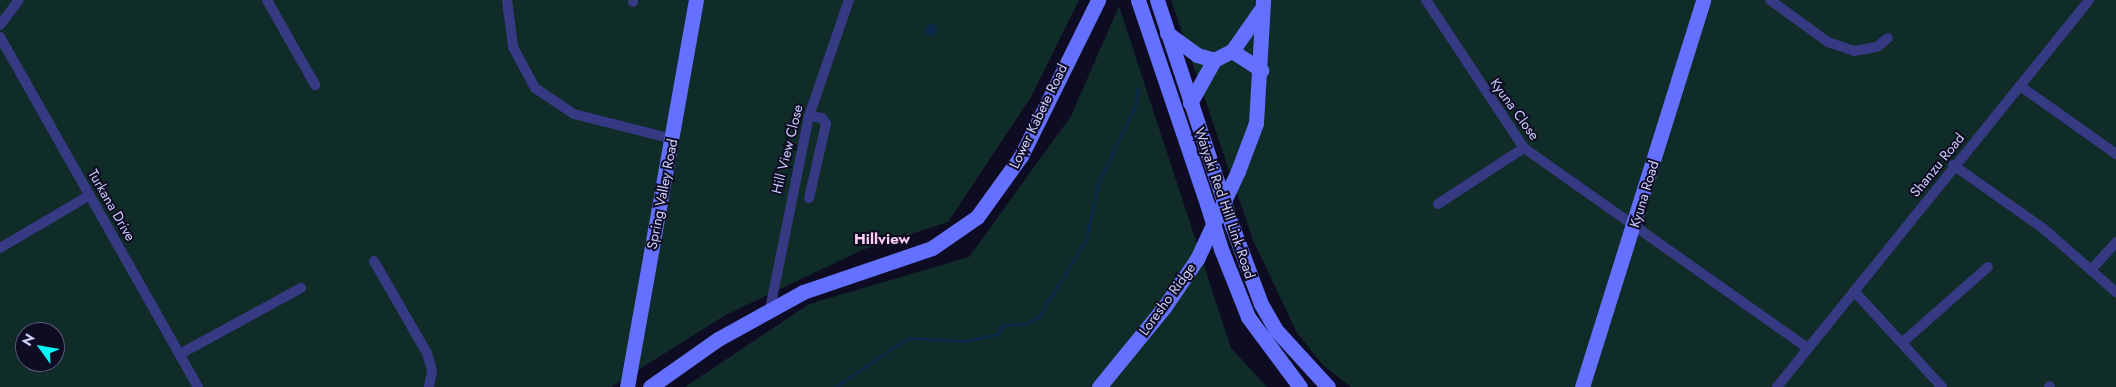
<!DOCTYPE html>
<style>
body{margin:0}
#map{position:relative;width:2116px;height:387px;overflow:hidden;background:#0e0c22;font-family:Jost,sans-serif}
div>[style]{position:absolute}
[style*='--x']{left:calc(var(--x)*1px);top:calc(var(--y)*1px);width:calc(var(--w)*1px);rotate:calc(var(--a)*1deg)}
.green>*{inset:0;background:#0f2c28}
.water>*{inset:0;background:#0a2848}
.round{border-radius:50%}
.stream>*{height:3px;margin:-1.5px;padding:0 1.5px;transform-origin:1.5px;border-radius:1.5px;background:#0a2848}
.street>*{height:10px;margin:-5px;padding:0 5px;transform-origin:5px;border-radius:5px;background:#353a83}
.secondary>*{height:15px;margin:-7.5px;padding:0 7.5px;transform-origin:7.5px;border-radius:7.5px;background:#6470ff}
.secondary-bridge>*{height:15px;margin:-7.5px;padding:0 7.5px;transform-origin:7.5px;border-radius:7.5px;background:#6470ff}
span{translate:-50% -50%;white-space:nowrap;text-align:center;line-height:1.15;-webkit-text-stroke:4px #0e0c22;paint-order:stroke}
.street-label{font-size:14px;color:#cecdff}
.neighbourhood-label{font-size:15px;color:#ffcff2;font-weight:700}
.north{position:absolute;left:15px;top:322px;width:50px;height:50px;box-sizing:border-box;background:#0e0c22;border:1px solid #5b597a;border-radius:50%;rotate:302deg;font-size:14px;font-weight:700;line-height:20px;text-align:center;color:#cecdff}
.north::after{content:'';display:block;margin:auto;width:18px;height:22px;background:#00f8f8;clip-path:polygon(50% 0,100% 100%,50% 72%,0 100%)}
</style>
<div id="map">
<div class="green">
<i style="clip-path:polygon(evenodd,0 0,1079px 0,1031px 97px,948px 222px,862px 250px,724px 316px,611px 387px,0 387px,0 0,25px 332px,55px 332px,55px 362px,25px 362px,25px 332px)"></i>
<i style="clip-path:polygon(1171px 0,2116px 0,2116px 387px,1351px 387px,1323px 365px,1297px 333px,1253px 240px)"></i>
<i style="clip-path:polygon(1119px 6px,1231px 348px,1267px 387px,685px 387px,809px 304px,969px 257px,1071px 116px)"></i>
</div>
<div class="water">
<i class="round" style="left:925px;top:24px;width:12px;height:12px"></i>
</div>
<div class="stream">
<i style="--x:835;--y:387;--w:88;--a:-33.9"></i>
<i style="--x:908;--y:338;--w:57;--a:3"></i>
<i style="--x:965;--y:341;--w:34;--a:-12"></i>
<i style="--x:998;--y:334;--w:10;--a:-61"></i>
<i style="--x:1003;--y:325;--w:22;--a:-3"></i>
<i style="--x:1025;--y:324;--w:16;--a:-30"></i>
<i style="--x:1039;--y:316;--w:89;--a:-58.3"></i>
<i style="--x:1086;--y:240;--w:58;--a:-78.1"></i>
<i style="--x:1098;--y:183;--w:85;--a:-64.3"></i>
<i style="--x:1135;--y:106;--w:18;--a:-81"></i>
</div>
<div class="street">
<i style="--x:267;--y:0;--w:98;--a:60.5"></i>
<i style="--x:507;--y:0;--w:47;--a:82.7"></i>
<i style="--x:513;--y:47;--w:47;--a:61.8"></i>
<i style="--x:535;--y:88;--w:47;--a:33.7"></i>
<i style="--x:574;--y:114;--w:102;--a:14.2"></i>
<i style="--x:1426;--y:0;--w:178;--a:56.5"></i>
<i style="--x:1524;--y:148;--w:347;--a:35.2"></i>
<i style="--x:1770;--y:0;--w:72;--a:35.9"></i>
<i style="--x:1828;--y:42;--w:28;--a:19"></i>
<i style="--x:1854;--y:51;--w:23;--a:-10"></i>
<i style="--x:1877;--y:47;--w:14;--a:-39"></i>
<i style="--x:633;--y:2;--w:2;--a:-90"></i>
<i style="--x:0;--y:25;--w:31;--a:-53"></i>
<i style="--x:0;--y:37;--w:402;--a:60.5"></i>
<i style="--x:2020;--y:86;--w:118;--a:35.3"></i>
<i style="--x:809;--y:116;--w:13;--a:9"></i>
<i style="--x:822;--y:118;--w:7;--a:56"></i>
<i style="--x:826;--y:124;--w:76;--a:102.9"></i>
<i style="--x:1953;--y:165;--w:111;--a:35.1"></i>
<i style="--x:2044;--y:229;--w:96;--a:41.2"></i>
<i style="--x:1438;--y:204;--w:103;--a:-33.1"></i>
<i style="--x:0;--y:248;--w:104;--a:-30.5"></i>
<i style="--x:374;--y:261;--w:106;--a:60.1"></i>
<i style="--x:427;--y:353;--w:19;--a:74"></i>
<i style="--x:432;--y:371;--w:16;--a:101"></i>
<i style="--x:2091;--y:270;--w:38;--a:-48"></i>
<i style="--x:1854;--y:291;--w:130;--a:47.5"></i>
<i style="--x:770;--y:309;--w:197;--a:-78.6"></i>
<i style="--x:809;--y:116;--w:123;--a:-71"></i>
<i style="--x:1904;--y:341;--w:112;--a:-41.4"></i>
<i style="--x:180;--y:354;--w:138;--a:-28.6"></i>
<i style="--x:1777;--y:387;--w:497;--a:-51.1"></i>
<i style="--x:2049;--y:387;--w:1;--a:-45"></i>
</div>
<div class="secondary">
<i style="--x:1138;--y:0;--w:215;--a:71.3"></i>
<i style="--x:1157;--y:0;--w:191;--a:71.7"></i>
<i style="--x:1167;--y:33;--w:37;--a:36"></i>
<i style="--x:1197;--y:55;--w:18;--a:16"></i>
<i style="--x:1232;--y:51;--w:35;--a:33"></i>
<i style="--x:1190;--y:103;--w:49;--a:-60.8"></i>
<i style="--x:1214;--y:60;--w:20;--a:-27"></i>
<i style="--x:1232;--y:51;--w:49;--a:-55"></i>
<i style="--x:1232;--y:226;--w:83;--a:69.6"></i>
<i style="--x:1261;--y:304;--w:30;--a:60"></i>
<i style="--x:1276;--y:330;--w:77;--a:47.6"></i>
<i style="--x:1221;--y:249;--w:73;--a:68.3"></i>
<i style="--x:1248;--y:317;--w:87;--a:53.4"></i>
<i style="--x:627;--y:387;--w:393;--a:-79.9"></i>
<i style="--x:650;--y:387;--w:83;--a:-35.2"></i>
<i style="--x:718;--y:339;--w:97;--a:-28.9"></i>
<i style="--x:803;--y:292;--w:136;--a:-18.8"></i>
<i style="--x:932;--y:248;--w:55;--a:-34.6"></i>
<i style="--x:977;--y:217;--w:75;--a:-54.2"></i>
<i style="--x:1021;--y:156;--w:174;--a:-63.7"></i>
<i style="--x:1099;--y:387;--w:104;--a:-50.8"></i>
<i style="--x:1165;--y:306;--w:57;--a:-55.8"></i>
<i style="--x:1197;--y:259;--w:97;--a:-65"></i>
<i style="--x:1238;--y:171;--w:51;--a:-69.4"></i>
<i style="--x:1256;--y:123;--w:123;--a:-86.7"></i>
<i style="--x:1582;--y:387;--w:405;--a:-72.6"></i>
</div>
<div class="secondary-bridge">
<i style="--x:1217;--y:181;--w:47;--a:71.6"></i>
<i style="--x:1207;--y:204;--w:47;--a:72.7"></i>
</div>
<div class="street-label">
<span style="left:1515px;top:109px;rotate:54deg">Kyuna Close</span>
<span style="left:1038px;top:116px;rotate:-64deg">Lower Kabete Road</span>
<span style="left:787px;top:149px;rotate:-76deg">Hill View Close</span>
<span style="left:1937px;top:165px;rotate:-51deg">Shanzu Road</span>
<span style="left:662px;top:194px;rotate:-79deg">Spring Valley Road</span>
<span style="left:1644px;top:194px;rotate:-73deg">Kyuna Road</span>
<span style="left:1225px;top:203px;rotate:71deg">Waiyaki Red Hill Link Road</span>
<span style="left:112px;top:205px;rotate:60deg">Turkana Drive</span>
<span style="left:1167px;top:299px;rotate:-54deg">Loresho Ridge</span>
</div>
<div class="neighbourhood-label">
<span style="left:882px;top:240px">Hillview</span>
</div>
<div class="north">N</div>
</div>
